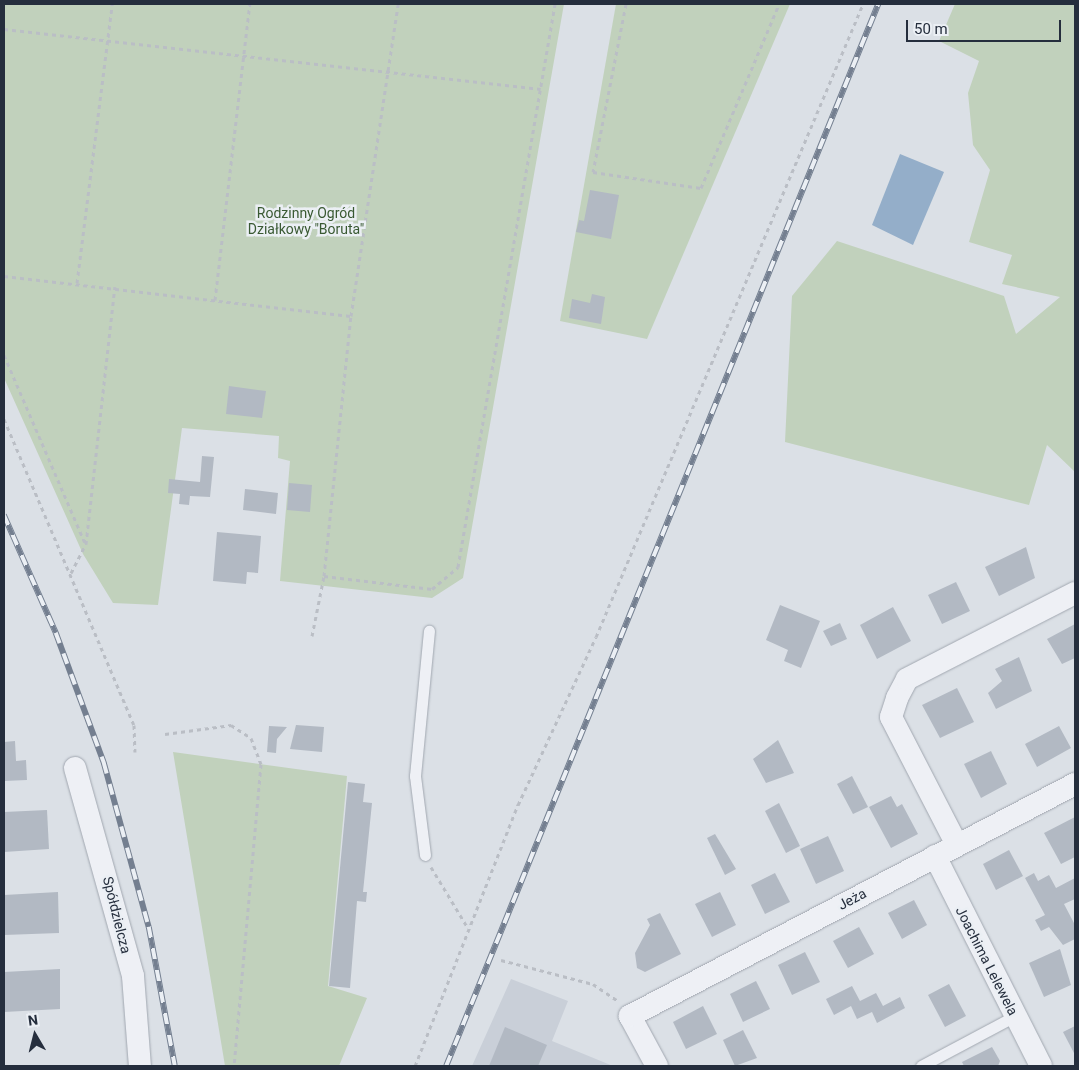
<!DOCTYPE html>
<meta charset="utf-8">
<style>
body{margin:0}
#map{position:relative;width:1079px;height:1070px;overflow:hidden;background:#dbe0e6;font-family:Roboto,sans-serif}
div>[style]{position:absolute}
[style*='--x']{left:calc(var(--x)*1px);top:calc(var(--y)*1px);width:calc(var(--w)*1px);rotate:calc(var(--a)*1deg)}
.built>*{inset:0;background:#c9cfd8}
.green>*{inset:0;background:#c1d1bc}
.water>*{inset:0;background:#94aec9}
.building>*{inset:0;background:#b2b9c3}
.path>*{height:3px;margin-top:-1.5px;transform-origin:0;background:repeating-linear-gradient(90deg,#babec5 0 4px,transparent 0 8px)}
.roads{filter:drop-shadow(0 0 1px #a1a7b0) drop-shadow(0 0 1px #a1a7b0)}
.service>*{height:11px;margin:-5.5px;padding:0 5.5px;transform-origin:5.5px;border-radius:5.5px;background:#eef0f5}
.minor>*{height:22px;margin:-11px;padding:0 11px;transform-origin:11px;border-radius:11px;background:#eef0f5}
.rail>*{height:5.5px;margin-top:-2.75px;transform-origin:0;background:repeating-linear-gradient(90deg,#ebeff4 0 11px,#747f90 0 22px);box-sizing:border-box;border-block:1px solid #747f90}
span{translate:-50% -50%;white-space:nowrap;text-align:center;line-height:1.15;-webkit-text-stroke:5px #ebeff4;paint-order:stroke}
.park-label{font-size:14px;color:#395932}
.street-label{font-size:14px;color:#252e3d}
.frame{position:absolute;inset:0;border:5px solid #252e3d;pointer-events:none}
.north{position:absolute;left:10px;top:1010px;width:50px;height:50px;-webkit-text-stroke:4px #ebeff4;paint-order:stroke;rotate:352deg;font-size:14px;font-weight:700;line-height:20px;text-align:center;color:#252e3d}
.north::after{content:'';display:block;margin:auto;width:18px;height:22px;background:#252e3d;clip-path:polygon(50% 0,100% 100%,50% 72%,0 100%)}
.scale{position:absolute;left:906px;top:20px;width:155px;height:22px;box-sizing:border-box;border:2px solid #252e3d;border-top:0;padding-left:6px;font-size:15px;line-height:18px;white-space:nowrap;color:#252e3d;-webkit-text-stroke:4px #ebeff4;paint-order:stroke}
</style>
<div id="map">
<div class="built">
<i style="clip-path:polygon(511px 979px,568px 1001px,552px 1041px,613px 1066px,472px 1066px)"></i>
</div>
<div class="green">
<i style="clip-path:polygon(4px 4px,564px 4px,463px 578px,432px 598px,280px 581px,290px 461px,278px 458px,279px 436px,182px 428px,158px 605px,113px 603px,83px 554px,4px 378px)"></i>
<i style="clip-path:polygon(616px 4px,790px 4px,647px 339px,560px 321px)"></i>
<i style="clip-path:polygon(955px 4px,1075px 4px,1075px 472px,1047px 445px,1029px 505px,785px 442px,792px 296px,837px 241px,1004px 296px,1016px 334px,1060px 297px,1002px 284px,1012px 255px,969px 242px,990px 170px,973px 145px,968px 93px,979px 61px,939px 41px)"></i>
<i style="clip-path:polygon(173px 752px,347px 776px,328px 986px,367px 998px,339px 1066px,225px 1066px)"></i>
</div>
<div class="water">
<i style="clip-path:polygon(900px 154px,944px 172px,913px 245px,872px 225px)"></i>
</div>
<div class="building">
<i style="clip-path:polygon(590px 190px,619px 195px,611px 239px,576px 232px,579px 220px,584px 221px)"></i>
<i style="clip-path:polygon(592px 294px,605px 297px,601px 324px,569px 318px,572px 299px,590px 303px)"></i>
<i style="clip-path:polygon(229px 386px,266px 391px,262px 418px,226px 414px)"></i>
<i style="clip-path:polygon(202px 456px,214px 457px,210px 497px,190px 496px,189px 505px,179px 504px,180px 494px,168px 493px,169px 479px,200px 482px)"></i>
<i style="clip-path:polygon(289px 483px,312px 485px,310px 512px,287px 510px)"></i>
<i style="clip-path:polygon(245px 489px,278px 493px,276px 514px,243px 510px)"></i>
<i style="clip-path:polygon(217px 532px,261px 536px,258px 573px,247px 572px,246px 584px,213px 581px)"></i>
<i style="clip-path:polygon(1026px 547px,1035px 578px,999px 596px,985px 567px)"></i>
<i style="clip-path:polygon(956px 582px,970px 611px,942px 624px,928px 595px)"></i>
<i style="clip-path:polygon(780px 605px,820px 621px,801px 668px,784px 661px,788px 650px,766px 640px)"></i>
<i style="clip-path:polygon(893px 607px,911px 641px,877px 659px,860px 625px)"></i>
<i style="clip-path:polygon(840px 623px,847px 639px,831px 646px,823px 631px)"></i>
<i style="clip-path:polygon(1075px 624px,1075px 658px,1062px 664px,1047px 639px)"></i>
<i style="clip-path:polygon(1019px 657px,1032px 691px,996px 709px,988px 693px,1002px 681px,995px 669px)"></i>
<i style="clip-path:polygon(957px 688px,974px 722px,940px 738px,922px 705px)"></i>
<i style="clip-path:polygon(296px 725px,324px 727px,322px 752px,290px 749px)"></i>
<i style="clip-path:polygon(269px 726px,287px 727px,277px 739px,276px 753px,267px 752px)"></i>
<i style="clip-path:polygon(1059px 726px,1071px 748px,1037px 767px,1025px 744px)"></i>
<i style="clip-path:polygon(778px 740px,794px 773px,766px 783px,753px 759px)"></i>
<i style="clip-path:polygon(15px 741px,16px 761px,26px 760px,27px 780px,4px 781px,4px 742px)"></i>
<i style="clip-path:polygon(991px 751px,1007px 784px,981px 798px,964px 764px)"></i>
<i style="clip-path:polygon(852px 776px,868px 807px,853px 814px,837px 784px)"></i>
<i style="clip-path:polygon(348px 782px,365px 784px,363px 802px,372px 803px,363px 892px,367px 892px,366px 902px,357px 901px,350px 988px,329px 986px)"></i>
<i style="clip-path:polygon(891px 796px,897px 807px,902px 804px,918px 834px,891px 848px,869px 807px)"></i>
<i style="clip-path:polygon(779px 803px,800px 846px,786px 853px,765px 811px)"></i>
<i style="clip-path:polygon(47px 810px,49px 849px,4px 852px,4px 812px)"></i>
<i style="clip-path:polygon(1075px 817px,1075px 857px,1061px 864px,1044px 833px)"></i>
<i style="clip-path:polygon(715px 834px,736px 869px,725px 875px,707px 838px)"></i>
<i style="clip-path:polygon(828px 836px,844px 871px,816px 884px,800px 849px)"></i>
<i style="clip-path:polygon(1009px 850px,1023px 876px,996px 890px,983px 864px)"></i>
<i style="clip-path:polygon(775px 873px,790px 902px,765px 914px,751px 885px)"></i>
<i style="clip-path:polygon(1034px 873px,1038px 881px,1049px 875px,1056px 888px,1075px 878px,1075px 899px,1064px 904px,1075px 925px,1075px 939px,1063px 945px,1049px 927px,1041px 931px,1035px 920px,1045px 915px,1025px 878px)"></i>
<i style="clip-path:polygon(58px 892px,59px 933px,4px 935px,4px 895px)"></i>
<i style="clip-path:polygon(720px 892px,736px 925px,712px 937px,695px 904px)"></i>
<i style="clip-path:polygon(914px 900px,927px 925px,902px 939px,888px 913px)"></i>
<i style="clip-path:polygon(660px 913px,681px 954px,645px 972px,637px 968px,635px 953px,650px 925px,647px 919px)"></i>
<i style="clip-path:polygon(859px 927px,874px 954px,848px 968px,833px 941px)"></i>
<i style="clip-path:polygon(1060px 949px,1071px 985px,1044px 997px,1029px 963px)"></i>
<i style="clip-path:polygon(805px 952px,820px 982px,792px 995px,778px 965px)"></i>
<i style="clip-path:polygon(60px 969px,60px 1009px,4px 1012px,4px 972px)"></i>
<i style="clip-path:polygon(756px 981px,770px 1009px,743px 1022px,730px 994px)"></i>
<i style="clip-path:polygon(949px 984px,966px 1016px,945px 1027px,928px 995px)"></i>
<i style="clip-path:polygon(852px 986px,860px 1001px,876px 993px,883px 1006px,900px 997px,905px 1008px,877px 1023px,872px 1012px,857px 1019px,851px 1006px,834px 1015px,826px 999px)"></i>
<i style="clip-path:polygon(703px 1006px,717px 1034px,686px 1049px,673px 1022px)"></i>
<i style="clip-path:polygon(1075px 1026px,1075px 1055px,1063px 1032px)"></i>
<i style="clip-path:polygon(505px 1027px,547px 1045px,538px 1066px,489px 1066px)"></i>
<i style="clip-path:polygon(743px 1030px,757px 1058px,735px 1066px,723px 1040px)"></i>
<i style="clip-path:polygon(992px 1047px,1000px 1061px,998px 1066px,964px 1066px,962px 1062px)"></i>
</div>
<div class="path">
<i style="--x:626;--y:4;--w:171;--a:101.1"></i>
<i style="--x:593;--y:172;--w:109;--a:8.4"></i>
<i style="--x:701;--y:188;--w:200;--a:-67"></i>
<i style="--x:4;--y:29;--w:540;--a:6.38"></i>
<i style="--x:4;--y:276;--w:349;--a:6.6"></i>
<i style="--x:77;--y:283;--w:281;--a:-82.8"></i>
<i style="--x:215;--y:300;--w:298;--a:-83.3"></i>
<i style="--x:4;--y:355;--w:205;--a:66.7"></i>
<i style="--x:4;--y:419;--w:332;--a:67"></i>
<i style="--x:134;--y:725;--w:27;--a:88"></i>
<i style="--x:71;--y:573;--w:33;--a:-63"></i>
<i style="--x:86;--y:544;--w:259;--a:-83.6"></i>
<i style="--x:324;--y:576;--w:109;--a:6.9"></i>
<i style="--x:432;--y:589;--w:34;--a:-40"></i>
<i style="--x:458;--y:567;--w:571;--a:-80.22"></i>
<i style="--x:312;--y:636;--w:61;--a:-78.7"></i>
<i style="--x:324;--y:576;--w:261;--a:-84.1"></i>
<i style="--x:351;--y:316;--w:316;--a:-81.4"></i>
<i style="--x:165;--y:734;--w:67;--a:-7.8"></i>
<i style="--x:231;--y:725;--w:24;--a:33"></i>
<i style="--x:251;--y:738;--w:28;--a:69"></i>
<i style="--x:261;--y:764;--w:303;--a:95.1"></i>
<i style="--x:431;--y:867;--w:71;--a:58.8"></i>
<i style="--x:501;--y:960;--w:95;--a:14.6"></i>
<i style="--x:593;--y:984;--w:29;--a:34"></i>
<i style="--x:415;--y:1066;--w:281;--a:-68.5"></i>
<i style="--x:518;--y:805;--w:185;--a:-65.1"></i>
<i style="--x:596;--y:637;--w:687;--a:-67.13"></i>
</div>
<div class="roads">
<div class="service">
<i style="--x:425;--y:855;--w:80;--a:-97.2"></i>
<i style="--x:415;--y:776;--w:146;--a:-84.5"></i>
<i style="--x:921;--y:1066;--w:106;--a:-28"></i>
</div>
<div class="minor">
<i style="--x:75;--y:768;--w:216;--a:74.4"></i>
<i style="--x:133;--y:976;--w:90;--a:85.6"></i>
<i style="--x:957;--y:845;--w:144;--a:-117.3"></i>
<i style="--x:891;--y:717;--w:20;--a:-72"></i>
<i style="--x:897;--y:698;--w:21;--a:-62"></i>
<i style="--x:907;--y:679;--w:189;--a:-27.1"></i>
<i style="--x:935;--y:856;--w:235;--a:63.2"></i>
<i style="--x:657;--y:1066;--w:57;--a:-118.4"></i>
<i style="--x:630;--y:1016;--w:502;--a:-27.54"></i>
</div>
</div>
<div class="rail">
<i style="--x:4;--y:515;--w:129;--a:66.2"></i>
<i style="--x:56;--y:633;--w:139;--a:69.7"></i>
<i style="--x:104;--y:763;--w:170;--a:74.7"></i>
<i style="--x:149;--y:927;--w:141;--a:79.4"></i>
<i style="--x:446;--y:1066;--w:1147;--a:-67.86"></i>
</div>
<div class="park-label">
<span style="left:306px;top:221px">Rodzinny Ogród<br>Działkowy "Boruta"</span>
</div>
<div class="street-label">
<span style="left:852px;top:899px;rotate:-28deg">Jeża</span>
<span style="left:117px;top:915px;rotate:76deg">Spółdzielcza</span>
<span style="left:987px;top:961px;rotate:63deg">Joachima Lelewela</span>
</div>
<div class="frame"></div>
<div class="north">N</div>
<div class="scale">50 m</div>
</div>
